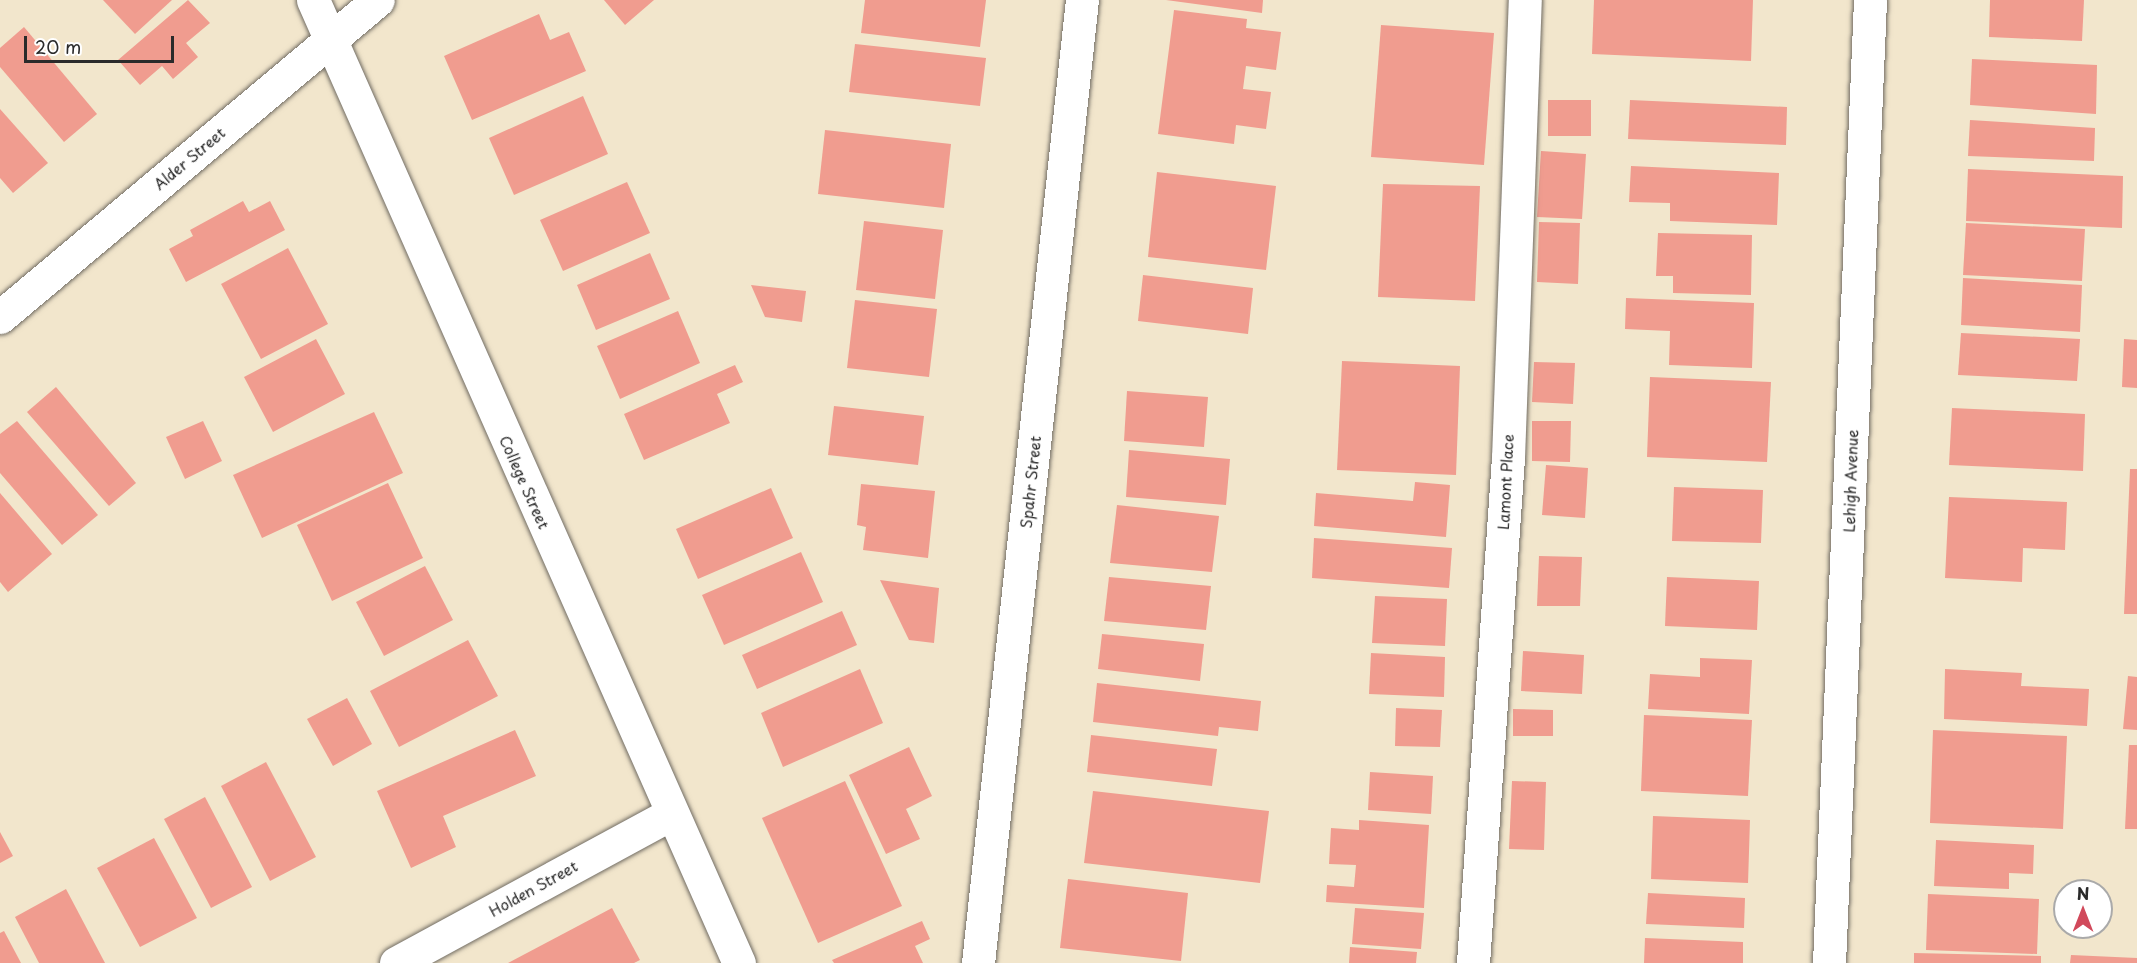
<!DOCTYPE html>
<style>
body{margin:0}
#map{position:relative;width:2137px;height:963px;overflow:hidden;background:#f2e6cc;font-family:"Playpen Sans",sans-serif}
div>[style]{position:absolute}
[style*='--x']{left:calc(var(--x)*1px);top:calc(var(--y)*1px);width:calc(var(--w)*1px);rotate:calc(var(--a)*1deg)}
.building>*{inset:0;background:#f09c8f}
.roads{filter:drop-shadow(0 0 2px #716c63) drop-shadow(0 0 2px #716c63)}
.minor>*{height:33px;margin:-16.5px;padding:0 16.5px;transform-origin:16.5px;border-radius:16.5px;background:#fff}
span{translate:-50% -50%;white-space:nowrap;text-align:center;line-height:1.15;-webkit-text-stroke:4.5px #fff;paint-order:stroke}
.street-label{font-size:15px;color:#2b2b2b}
.north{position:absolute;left:2053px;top:879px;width:60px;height:60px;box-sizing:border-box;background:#fff;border:2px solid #aaa;border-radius:50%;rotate:0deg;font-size:16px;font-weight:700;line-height:24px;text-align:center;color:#2b2b2b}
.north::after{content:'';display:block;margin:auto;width:21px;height:27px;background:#d1495b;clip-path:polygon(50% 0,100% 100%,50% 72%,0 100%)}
.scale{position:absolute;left:24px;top:36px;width:150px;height:27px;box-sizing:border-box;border:3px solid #2b2b2b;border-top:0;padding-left:8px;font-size:18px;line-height:21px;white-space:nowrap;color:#2b2b2b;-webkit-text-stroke:4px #fff;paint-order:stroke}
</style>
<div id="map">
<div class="building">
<i style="clip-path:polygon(103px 0,172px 0,135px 34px)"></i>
<i style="clip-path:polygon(188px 0,210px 23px,186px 43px,198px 57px,173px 79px,162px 66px,140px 85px,118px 60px)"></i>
<i style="clip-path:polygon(604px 0,654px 0,625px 25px)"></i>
<i style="clip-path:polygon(865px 0,986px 0,980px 47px,861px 33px)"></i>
<i style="clip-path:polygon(1166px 0,1263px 0,1262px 13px)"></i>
<i style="clip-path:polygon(1594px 0,1753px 0,1751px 61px,1592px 54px)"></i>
<i style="clip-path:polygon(1990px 0,2084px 0,2082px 41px,1989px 37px)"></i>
<i style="clip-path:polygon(1174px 10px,1247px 19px,1246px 28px,1281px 32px,1276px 70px,1246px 66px,1243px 89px,1271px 92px,1266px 129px,1236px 125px,1234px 144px,1158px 134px)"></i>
<i style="clip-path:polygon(539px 14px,550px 40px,569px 32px,586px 71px,472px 120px,444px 56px)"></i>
<i style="clip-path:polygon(1381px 25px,1494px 33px,1484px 165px,1371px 157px)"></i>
<i style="clip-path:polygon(24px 27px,97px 114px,64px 142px,0 67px,0 48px)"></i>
<i style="clip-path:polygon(855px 44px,986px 58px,980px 106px,849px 92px)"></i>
<i style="clip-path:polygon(1972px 59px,2097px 65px,2096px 114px,1970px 105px)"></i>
<i style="clip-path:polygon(583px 96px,608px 154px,514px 195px,489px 138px)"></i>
<i style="clip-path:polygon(1548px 100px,1591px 100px,1591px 136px,1548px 136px)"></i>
<i style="clip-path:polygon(1630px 100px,1787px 107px,1786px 145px,1628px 139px)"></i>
<i style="clip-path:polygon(0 109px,48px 163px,13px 193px,0 178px)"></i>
<i style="clip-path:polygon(1970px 120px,2095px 128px,2094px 161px,1968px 156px)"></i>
<i style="clip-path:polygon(825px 130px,951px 144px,944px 208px,818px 194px)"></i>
<i style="clip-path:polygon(1541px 151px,1586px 154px,1582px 219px,1537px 217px)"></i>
<i style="clip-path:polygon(1631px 166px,1779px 173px,1777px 225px,1670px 221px,1670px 203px,1629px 202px)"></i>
<i style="clip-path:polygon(1968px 169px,2123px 176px,2122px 228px,1966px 221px)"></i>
<i style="clip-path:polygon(1157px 172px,1276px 186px,1266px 270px,1148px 257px)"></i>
<i style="clip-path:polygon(627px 182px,650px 233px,563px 271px,540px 220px)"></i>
<i style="clip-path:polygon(1383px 184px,1480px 186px,1475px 301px,1378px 297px)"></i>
<i style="clip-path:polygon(243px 201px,249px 212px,270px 201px,285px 230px,186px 282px,169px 249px,193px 236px,190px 230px)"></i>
<i style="clip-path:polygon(864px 221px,943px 230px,935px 299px,856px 290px)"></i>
<i style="clip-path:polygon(1539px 222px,1580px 223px,1578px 284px,1537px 282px)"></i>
<i style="clip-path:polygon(1966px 223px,2085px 229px,2082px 281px,1963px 275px)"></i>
<i style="clip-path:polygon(1658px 233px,1752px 235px,1751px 295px,1673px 293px,1673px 276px,1656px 276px)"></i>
<i style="clip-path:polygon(288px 248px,328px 324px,261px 359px,221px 284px)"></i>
<i style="clip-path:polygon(650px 253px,670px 299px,596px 330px,577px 285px)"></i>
<i style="clip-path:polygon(1143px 275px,1253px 288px,1248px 334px,1138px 321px)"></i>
<i style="clip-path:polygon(1963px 278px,2082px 285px,2080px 332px,1961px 325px)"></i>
<i style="clip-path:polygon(751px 285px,806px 291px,802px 322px,765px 317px)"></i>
<i style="clip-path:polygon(1626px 298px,1754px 303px,1752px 368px,1669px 365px,1670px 331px,1625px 329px)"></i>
<i style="clip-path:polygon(855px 300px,937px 309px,929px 377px,847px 368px)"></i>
<i style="clip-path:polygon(678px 311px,700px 363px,620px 399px,597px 346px)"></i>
<i style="clip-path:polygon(1961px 333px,2080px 339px,2077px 381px,1958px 375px)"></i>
<i style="clip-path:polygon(316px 339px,345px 394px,273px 432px,244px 377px)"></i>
<i style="clip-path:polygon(2124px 339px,2137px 340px,2137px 388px,2122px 387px)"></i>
<i style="clip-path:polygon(1342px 361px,1460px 366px,1456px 475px,1337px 470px)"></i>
<i style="clip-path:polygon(1534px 362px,1575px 363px,1573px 404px,1532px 402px)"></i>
<i style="clip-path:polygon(735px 365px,743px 382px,717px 394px,730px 423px,644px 460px,624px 414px)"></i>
<i style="clip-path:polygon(1650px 377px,1771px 382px,1767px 462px,1647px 457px)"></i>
<i style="clip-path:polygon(56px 387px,136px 483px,109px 506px,27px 412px)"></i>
<i style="clip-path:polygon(1127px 391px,1208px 397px,1204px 447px,1124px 441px)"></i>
<i style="clip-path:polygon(834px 406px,924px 416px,918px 465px,828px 455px)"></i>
<i style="clip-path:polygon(1952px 408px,2085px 414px,2083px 471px,1949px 465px)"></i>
<i style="clip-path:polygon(374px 412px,403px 473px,262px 538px,233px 475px)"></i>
<i style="clip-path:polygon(17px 421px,98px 515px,62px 545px,0 473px,0 434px)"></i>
<i style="clip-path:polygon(203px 421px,222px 461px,185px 479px,166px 437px)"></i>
<i style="clip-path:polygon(1532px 421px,1571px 421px,1570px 462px,1532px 461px)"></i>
<i style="clip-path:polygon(1129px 450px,1230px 459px,1226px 505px,1126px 497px)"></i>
<i style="clip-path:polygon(1546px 465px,1588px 468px,1585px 518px,1542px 515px)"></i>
<i style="clip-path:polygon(2130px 469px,2137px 469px,2137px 614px,2124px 614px)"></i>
<i style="clip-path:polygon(1415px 482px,1450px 485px,1446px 537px,1314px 526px,1316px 493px,1413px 501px)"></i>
<i style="clip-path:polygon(388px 483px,423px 558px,332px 601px,297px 525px)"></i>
<i style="clip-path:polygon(861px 484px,935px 491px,928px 558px,863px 550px,866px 527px,857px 525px)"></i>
<i style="clip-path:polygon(1674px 487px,1763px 490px,1761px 543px,1672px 541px)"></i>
<i style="clip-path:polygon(771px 488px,793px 538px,698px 579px,676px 529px)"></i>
<i style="clip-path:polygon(0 493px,52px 554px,8px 592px,0 582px)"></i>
<i style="clip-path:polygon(1949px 497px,2067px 502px,2065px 550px,2023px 548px,2022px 582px,1945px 578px)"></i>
<i style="clip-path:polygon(1117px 505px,1219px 516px,1212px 572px,1110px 563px)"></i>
<i style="clip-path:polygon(1314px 538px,1452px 548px,1449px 588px,1312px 578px)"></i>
<i style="clip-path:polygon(801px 552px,823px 602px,724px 645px,702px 595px)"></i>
<i style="clip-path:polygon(1539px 556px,1582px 557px,1580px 606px,1537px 606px)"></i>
<i style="clip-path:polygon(425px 566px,453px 620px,384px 656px,356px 602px)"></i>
<i style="clip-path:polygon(1109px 577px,1211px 586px,1206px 630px,1104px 621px)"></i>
<i style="clip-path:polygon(1667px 577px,1759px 581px,1757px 630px,1665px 626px)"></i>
<i style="clip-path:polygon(880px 580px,939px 588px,934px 643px,909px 640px)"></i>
<i style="clip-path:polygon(1375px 596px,1447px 599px,1445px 646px,1372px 643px)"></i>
<i style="clip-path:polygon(842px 611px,857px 645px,757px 689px,742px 655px)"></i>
<i style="clip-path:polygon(1102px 634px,1204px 644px,1200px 681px,1098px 669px)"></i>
<i style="clip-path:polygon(468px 640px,498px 696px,399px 747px,370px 691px)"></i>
<i style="clip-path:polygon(1523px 651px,1584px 655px,1582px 694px,1521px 691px)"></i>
<i style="clip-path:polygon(1371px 653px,1445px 657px,1444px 697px,1369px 694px)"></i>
<i style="clip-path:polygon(1700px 658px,1752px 660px,1749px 714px,1648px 709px,1650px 674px,1700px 677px)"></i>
<i style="clip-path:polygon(860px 669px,883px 723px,783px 767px,761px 713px)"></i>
<i style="clip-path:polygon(1945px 669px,2022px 673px,2021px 686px,2089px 689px,2087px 726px,1944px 719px)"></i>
<i style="clip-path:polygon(2128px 676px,2137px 677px,2137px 730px,2123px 729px)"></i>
<i style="clip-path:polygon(1097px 683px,1261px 701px,1258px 731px,1219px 727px,1218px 736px,1093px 722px)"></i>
<i style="clip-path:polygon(347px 698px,372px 744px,333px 766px,307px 719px)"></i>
<i style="clip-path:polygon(1396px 708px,1442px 710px,1440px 747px,1395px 746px)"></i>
<i style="clip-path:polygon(1513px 709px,1553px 710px,1553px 736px,1513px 736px)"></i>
<i style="clip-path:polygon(1644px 715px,1752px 720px,1748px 796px,1641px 791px)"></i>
<i style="clip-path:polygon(515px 730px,536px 776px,443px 816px,456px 847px,411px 868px,377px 791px)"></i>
<i style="clip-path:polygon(1933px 730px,2067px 736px,2063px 829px,1930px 823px)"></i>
<i style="clip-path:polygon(1091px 735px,1217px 749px,1212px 786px,1087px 772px)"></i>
<i style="clip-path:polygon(2129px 745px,2137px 745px,2137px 829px,2125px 829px)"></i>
<i style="clip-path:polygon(909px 747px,932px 796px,906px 809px,920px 839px,886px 854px,849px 775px)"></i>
<i style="clip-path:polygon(266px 762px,316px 857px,270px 881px,221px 786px)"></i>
<i style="clip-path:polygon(1370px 772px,1433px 776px,1431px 814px,1368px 810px)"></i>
<i style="clip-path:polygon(845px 781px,902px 906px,818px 943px,762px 818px)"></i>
<i style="clip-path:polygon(1512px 781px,1546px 782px,1544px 850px,1509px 849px)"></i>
<i style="clip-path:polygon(1093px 791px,1269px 811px,1260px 883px,1084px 863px)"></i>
<i style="clip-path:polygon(205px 797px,252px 887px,211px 908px,164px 819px)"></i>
<i style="clip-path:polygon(1653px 816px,1750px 820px,1748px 883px,1651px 879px)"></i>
<i style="clip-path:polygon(1359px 820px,1429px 825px,1424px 908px,1326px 902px,1327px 885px,1354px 887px,1356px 865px,1329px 864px,1331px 828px,1359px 830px)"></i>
<i style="clip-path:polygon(0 832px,13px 856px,0 863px)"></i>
<i style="clip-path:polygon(154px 838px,197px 918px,140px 947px,97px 868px)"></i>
<i style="clip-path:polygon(1936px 840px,2034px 845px,2033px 874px,2009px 873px,2009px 889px,1934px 886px)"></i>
<i style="clip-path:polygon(1068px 879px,1188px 893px,1181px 961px,1060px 948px)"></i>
<i style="clip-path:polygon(66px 889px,105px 963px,39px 963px,15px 917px)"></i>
<i style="clip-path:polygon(1648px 893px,1745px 898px,1744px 928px,1646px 924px)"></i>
<i style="clip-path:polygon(1928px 894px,2039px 899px,2037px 954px,1926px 950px)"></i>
<i style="clip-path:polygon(612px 908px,640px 960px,634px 963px,508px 963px)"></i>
<i style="clip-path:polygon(1355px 908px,1424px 913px,1421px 949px,1352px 944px)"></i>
<i style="clip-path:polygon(922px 921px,930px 939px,915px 946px,923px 963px,834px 963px,832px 960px)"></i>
<i style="clip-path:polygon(4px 931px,21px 963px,0 963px,0 933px)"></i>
<i style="clip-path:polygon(1645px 938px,1743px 942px,1743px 963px,1644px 963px)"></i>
<i style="clip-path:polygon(1350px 947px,1417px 952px,1416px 963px,1349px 963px)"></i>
<i style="clip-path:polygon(1914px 953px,2041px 956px,2041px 963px,1914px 963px)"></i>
<i style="clip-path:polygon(2071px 955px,2137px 958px,2137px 963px,2070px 963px)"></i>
</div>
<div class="roads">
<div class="minor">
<i style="--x:313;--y:0;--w:1053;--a:66.14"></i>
<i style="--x:0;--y:317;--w:493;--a:-40"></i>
<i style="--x:396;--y:963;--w:312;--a:-28.5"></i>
<i style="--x:978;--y:963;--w:969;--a:-83.84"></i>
<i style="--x:1473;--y:963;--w:506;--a:-86.04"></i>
<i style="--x:1508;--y:458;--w:458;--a:-87.9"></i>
<i style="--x:1829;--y:963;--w:964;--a:-87.56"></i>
</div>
</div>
<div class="street-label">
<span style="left:189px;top:158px;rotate:-40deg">Alder Street</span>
<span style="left:1850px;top:481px;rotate:-88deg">Lehigh Avenue</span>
<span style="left:525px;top:482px;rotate:66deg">College Street</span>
<span style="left:1030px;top:482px;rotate:-84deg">Spahr Street</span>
<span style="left:1505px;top:482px;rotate:-87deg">Lamont Place</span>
<span style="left:533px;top:888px;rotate:-29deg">Holden Street</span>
</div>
<div class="north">N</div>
<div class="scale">20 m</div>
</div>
